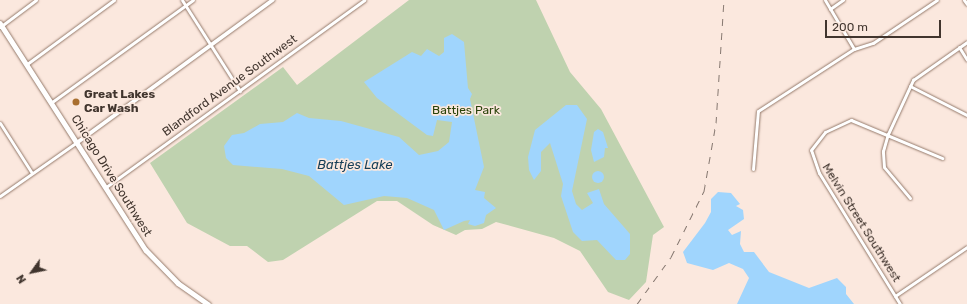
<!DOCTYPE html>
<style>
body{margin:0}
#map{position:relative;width:967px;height:304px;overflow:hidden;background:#fbe8de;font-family:Rubik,sans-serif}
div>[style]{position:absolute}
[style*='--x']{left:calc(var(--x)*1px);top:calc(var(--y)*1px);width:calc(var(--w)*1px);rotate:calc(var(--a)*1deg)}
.green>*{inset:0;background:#bfd2af}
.water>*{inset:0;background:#a0d5fd}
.round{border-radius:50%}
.roads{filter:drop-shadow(0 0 1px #967b6c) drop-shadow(0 0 1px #967b6c)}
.minor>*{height:3px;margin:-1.5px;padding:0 1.5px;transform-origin:1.5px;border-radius:1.5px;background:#fff}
.tertiary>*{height:4px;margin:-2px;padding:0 2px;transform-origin:2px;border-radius:2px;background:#fff}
.secondary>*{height:4.5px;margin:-2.25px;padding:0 2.25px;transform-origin:2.25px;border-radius:2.25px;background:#fff}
.rail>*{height:1px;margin-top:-0.5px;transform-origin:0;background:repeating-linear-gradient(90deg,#85776f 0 7px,transparent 0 14px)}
.dots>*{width:11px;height:11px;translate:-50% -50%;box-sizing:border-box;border:2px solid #fbe8de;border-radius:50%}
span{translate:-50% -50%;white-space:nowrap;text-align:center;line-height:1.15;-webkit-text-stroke:3.5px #fbe8de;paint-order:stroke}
.street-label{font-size:12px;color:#41352e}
.poi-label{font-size:12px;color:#41352e;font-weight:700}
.left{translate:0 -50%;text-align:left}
.park-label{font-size:12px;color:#2a4309}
.water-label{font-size:13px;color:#143d57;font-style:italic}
.north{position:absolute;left:12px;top:252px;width:40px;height:40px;-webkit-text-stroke:3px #fbe8de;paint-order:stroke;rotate:237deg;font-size:11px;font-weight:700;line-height:16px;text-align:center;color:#41352e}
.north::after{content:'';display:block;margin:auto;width:14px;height:18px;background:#41352e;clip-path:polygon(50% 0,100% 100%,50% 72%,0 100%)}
.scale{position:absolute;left:825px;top:20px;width:116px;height:18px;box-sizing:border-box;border:2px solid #41352e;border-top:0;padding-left:5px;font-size:12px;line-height:14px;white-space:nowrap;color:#41352e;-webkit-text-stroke:3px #fbe8de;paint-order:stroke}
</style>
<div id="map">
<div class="green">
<i style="clip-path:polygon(409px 0,536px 0,570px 72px,601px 109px,664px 227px,653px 235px,646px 282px,629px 300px,608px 292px,580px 251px,554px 238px,496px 222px,482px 229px,465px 230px,456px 235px,433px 225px,397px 201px,377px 201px,283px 260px,268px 262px,247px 246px,230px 246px,187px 223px,150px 163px,283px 67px,297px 85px)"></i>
</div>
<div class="water">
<i style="clip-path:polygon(452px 34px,464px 42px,468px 88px,472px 94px,470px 99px,484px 167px,475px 190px,485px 192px,484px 198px,496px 208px,486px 215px,484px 223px,475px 226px,468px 224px,470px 220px,464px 221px,444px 230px,434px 210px,407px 198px,384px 196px,344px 205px,309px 176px,282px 169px,233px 165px,226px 158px,224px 146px,232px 135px,244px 133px,260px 124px,283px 122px,297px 113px,309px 118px,341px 121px,399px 137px,419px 155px,438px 151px,449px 142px,452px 122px,437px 120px,433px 136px,427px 135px,377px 98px,364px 82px,412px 52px,421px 56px,427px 49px,439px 56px,444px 52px,444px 38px)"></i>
<i style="clip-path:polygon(566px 105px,577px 105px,587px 119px,572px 191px,576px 204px,582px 210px,593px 203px,587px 193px,599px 189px,604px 204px,630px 234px,630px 254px,625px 260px,616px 260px,597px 240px,582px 241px,573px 232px,561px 196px,563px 184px,550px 143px,541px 152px,541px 171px,534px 180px,529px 170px,528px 157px,535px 130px)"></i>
<i style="clip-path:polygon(598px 129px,603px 132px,608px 148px,605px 148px,604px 157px,594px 162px,591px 150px,594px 132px)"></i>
<i class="round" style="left:592px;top:171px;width:12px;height:12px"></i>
<i style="clip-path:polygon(718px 192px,731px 193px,740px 204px,736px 206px,743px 210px,744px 219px,728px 230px,732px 235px,741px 231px,740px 244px,744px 252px,754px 252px,769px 272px,809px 288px,837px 278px,846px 287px,846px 294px,854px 304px,737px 304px,749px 278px,743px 269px,729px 263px,713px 270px,687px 263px,683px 252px,705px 223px,711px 212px,711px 199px)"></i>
</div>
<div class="roads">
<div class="minor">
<i style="--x:182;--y:0;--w:108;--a:57.5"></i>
<i style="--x:825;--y:0;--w:57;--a:59.4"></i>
<i style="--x:964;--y:0;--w:5;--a:53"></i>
<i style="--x:830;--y:9;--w:16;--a:-35"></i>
<i style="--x:0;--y:27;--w:45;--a:-36.9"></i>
<i style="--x:959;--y:47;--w:15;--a:58"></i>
<i style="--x:27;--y:64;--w:108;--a:-36.3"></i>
<i style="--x:910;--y:86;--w:64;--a:27"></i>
<i style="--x:52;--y:102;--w:174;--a:-35.9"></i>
<i style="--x:0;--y:123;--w:59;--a:57.4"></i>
<i style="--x:753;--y:169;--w:58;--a:-85.1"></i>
<i style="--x:758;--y:111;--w:114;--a:-32.9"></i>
<i style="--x:854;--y:49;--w:20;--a:-18"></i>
<i style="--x:873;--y:43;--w:77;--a:-33.9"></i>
<i style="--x:106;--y:187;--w:319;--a:-35.9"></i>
<i style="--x:0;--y:196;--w:94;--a:-35"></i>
<i style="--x:910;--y:198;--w:40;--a:-130"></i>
<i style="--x:884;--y:167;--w:16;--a:-94"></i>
<i style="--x:883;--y:151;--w:18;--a:-74"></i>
<i style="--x:888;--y:134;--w:60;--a:-65.2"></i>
<i style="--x:913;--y:80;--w:66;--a:-35.1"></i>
<i style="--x:895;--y:296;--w:87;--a:-34.2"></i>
<i style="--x:900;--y:304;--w:154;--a:-121.7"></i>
<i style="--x:819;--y:173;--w:24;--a:-109"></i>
<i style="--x:811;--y:150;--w:23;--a:-52"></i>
<i style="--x:825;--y:132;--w:29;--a:-25"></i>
<i style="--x:851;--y:120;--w:99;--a:22.7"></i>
</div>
<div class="tertiary">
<i style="--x:78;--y:142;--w:241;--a:-36.1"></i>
</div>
<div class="secondary">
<i style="--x:0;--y:23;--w:270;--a:57.3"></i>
<i style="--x:146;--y:250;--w:46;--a:45.9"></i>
<i style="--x:178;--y:283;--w:37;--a:35"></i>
</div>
</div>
<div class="rail">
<i style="--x:637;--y:304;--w:58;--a:-54.1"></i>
<i style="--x:671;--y:257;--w:74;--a:-63.4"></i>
<i style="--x:704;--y:191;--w:69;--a:-80"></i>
<i style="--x:716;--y:123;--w:123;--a:-86.3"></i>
</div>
<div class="dots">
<i style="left:76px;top:102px;background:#a96f2f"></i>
</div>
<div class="street-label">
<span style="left:230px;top:86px;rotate:-36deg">Blandford Avenue Southwest</span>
<span style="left:111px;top:176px;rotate:58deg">Chicago Drive Southwest</span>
<span style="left:861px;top:223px;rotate:58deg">Melvin Street Southwest</span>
</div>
<div class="poi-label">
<span class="left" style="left:84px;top:102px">Great Lakes<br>Car Wash</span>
</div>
<div class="park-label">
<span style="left:466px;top:111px">Battjes Park</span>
</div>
<div class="water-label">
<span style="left:355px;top:165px">Battjes Lake</span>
</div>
<div class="north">N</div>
<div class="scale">200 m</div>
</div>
